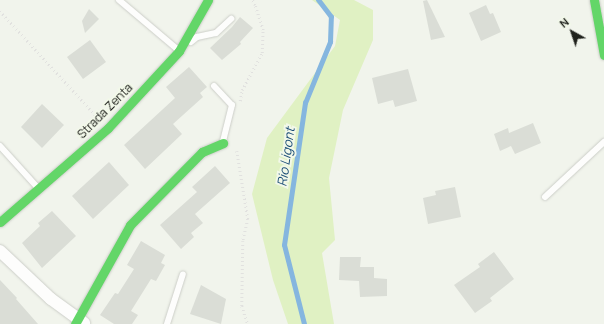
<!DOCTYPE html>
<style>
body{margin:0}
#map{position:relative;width:604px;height:324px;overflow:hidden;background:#f1f4ec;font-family:Manrope,sans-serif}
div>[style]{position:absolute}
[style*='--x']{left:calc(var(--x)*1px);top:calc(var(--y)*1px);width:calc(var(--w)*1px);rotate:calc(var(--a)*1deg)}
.green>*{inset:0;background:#e0f1c3}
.stream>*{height:4.5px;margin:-2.25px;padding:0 2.25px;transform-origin:2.25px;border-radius:2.25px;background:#85b6df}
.building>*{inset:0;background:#daddd6}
.path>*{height:2.5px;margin-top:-1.25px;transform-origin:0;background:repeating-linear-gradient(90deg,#e1e1df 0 1px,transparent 0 4px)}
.roads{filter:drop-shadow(0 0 1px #cccec8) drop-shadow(0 0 1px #cccec8)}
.lane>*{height:6px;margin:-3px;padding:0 3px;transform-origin:3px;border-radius:3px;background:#fdfdfc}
.street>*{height:12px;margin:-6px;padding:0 6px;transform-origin:6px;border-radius:6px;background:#fdfdfc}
.fast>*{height:9px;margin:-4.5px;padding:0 4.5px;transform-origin:4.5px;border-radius:4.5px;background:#63d668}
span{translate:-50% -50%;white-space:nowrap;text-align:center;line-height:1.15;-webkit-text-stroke:4px #f2f8e9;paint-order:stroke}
.street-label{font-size:12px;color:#20221d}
.water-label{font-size:13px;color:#1c4e77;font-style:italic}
.north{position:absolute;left:552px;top:12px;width:40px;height:40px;-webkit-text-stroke:3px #f2f8e9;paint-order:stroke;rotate:320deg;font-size:11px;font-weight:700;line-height:16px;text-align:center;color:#20221d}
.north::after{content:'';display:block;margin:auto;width:14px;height:18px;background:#20221d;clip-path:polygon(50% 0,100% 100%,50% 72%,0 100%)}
</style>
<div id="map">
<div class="green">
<i style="clip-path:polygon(312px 0,354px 0,373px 10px,373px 40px,343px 110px,329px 178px,335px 240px,322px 253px,334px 324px,288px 324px,273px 280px,252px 194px,267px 138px,335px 46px,340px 20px)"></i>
</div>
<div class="stream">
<i style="--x:304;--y:324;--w:81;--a:-104.2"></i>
<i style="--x:284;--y:245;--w:144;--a:-81.6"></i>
<i style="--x:305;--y:103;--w:66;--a:-67.7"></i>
<i style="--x:330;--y:42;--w:25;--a:-88"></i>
<i style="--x:331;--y:17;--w:21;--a:-127"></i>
</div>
<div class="building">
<i style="clip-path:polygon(427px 0,445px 37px,431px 40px,423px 1px)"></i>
<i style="clip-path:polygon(486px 5px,490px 14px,493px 13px,501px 32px,481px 41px,469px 13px)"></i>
<i style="clip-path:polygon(89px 9px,99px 19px,85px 33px,82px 21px)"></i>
<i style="clip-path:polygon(240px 17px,253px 28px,240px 42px,241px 44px,222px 60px,210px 48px,232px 27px)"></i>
<i style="clip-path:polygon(90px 40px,106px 62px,83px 79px,67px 57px)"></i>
<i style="clip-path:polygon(189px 67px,207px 87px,200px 93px,203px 97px,173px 124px,182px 134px,145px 169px,124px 145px,175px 98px,166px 87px)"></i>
<i style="clip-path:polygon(408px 69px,417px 101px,395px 107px,393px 100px,378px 104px,372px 78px)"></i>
<i style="clip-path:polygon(42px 104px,64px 125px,42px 148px,21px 127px)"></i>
<i style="clip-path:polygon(533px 123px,541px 143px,515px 154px,511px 146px,500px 151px,494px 134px,508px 128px,509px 133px)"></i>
<i style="clip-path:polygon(109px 162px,129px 185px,93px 219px,72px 196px)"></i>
<i style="clip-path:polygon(215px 166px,230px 183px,195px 214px,203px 223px,191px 233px,194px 237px,181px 249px,160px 225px,197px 192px,192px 187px)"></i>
<i style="clip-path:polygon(455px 187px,461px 217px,428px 224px,423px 198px,436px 195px,435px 191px)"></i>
<i style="clip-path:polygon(52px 211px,76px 236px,42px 268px,22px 243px,40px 226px,38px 223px)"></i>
<i style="clip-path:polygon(141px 241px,165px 255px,161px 263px,165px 265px,156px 281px,151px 279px,131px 311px,138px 315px,132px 324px,114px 324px,100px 315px,115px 293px,118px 294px,134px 269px,127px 265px)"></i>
<i style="clip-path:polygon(494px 252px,514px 279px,490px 298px,492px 301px,475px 313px,454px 285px,480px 267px,478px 264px)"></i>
<i style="clip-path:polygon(340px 257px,361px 257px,360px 267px,374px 267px,374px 278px,387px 279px,387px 296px,360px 297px,359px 281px,339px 280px)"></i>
<i style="clip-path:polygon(0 280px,17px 298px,16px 299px,38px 324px,0 324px)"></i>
<i style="clip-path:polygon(201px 285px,226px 299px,221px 324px,190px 314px)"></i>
</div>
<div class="path">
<i style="--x:0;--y:11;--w:144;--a:47.5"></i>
<i style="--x:240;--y:101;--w:11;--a:-80"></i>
<i style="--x:242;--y:90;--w:42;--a:-61.6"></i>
<i style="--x:262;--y:53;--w:23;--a:-88"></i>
<i style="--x:263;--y:30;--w:26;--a:-108"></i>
<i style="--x:255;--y:5;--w:6;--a:-121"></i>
<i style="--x:237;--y:151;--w:69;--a:80.8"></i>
<i style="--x:248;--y:219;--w:23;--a:103"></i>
<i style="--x:243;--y:241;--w:65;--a:90.9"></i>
<i style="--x:242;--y:306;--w:19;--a:72"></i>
</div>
<div class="roads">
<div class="lane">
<i style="--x:119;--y:0;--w:76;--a:40.2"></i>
<i style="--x:191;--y:42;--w:8;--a:-40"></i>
<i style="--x:197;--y:37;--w:19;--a:-12"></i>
<i style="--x:216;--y:33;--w:21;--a:-43"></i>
<i style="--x:214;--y:86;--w:26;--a:47"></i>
<i style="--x:232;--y:105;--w:37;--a:104"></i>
<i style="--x:0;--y:146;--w:57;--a:47.9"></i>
<i style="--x:545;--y:197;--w:81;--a:-43"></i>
<i style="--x:167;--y:324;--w:52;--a:-72.3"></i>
</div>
<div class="street">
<i style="--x:0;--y:251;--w:70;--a:43.3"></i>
<i style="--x:51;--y:299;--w:41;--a:36"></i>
</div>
<div class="fast">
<i style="--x:594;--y:0;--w:56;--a:79.7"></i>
<i style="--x:0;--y:222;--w:143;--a:-41"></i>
<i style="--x:108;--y:128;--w:105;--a:-47.3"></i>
<i style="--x:179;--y:51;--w:59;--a:-60.4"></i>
<i style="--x:75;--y:324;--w:113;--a:-60.9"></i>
<i style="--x:130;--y:225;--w:103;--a:-45.4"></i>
<i style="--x:202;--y:152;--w:23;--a:-23"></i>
</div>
</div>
<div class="street-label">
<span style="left:105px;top:111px;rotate:-45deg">Strada Zenta</span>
</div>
<div class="water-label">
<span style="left:286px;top:157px;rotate:-82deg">Rio Ligont</span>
</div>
<div class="north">N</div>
</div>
